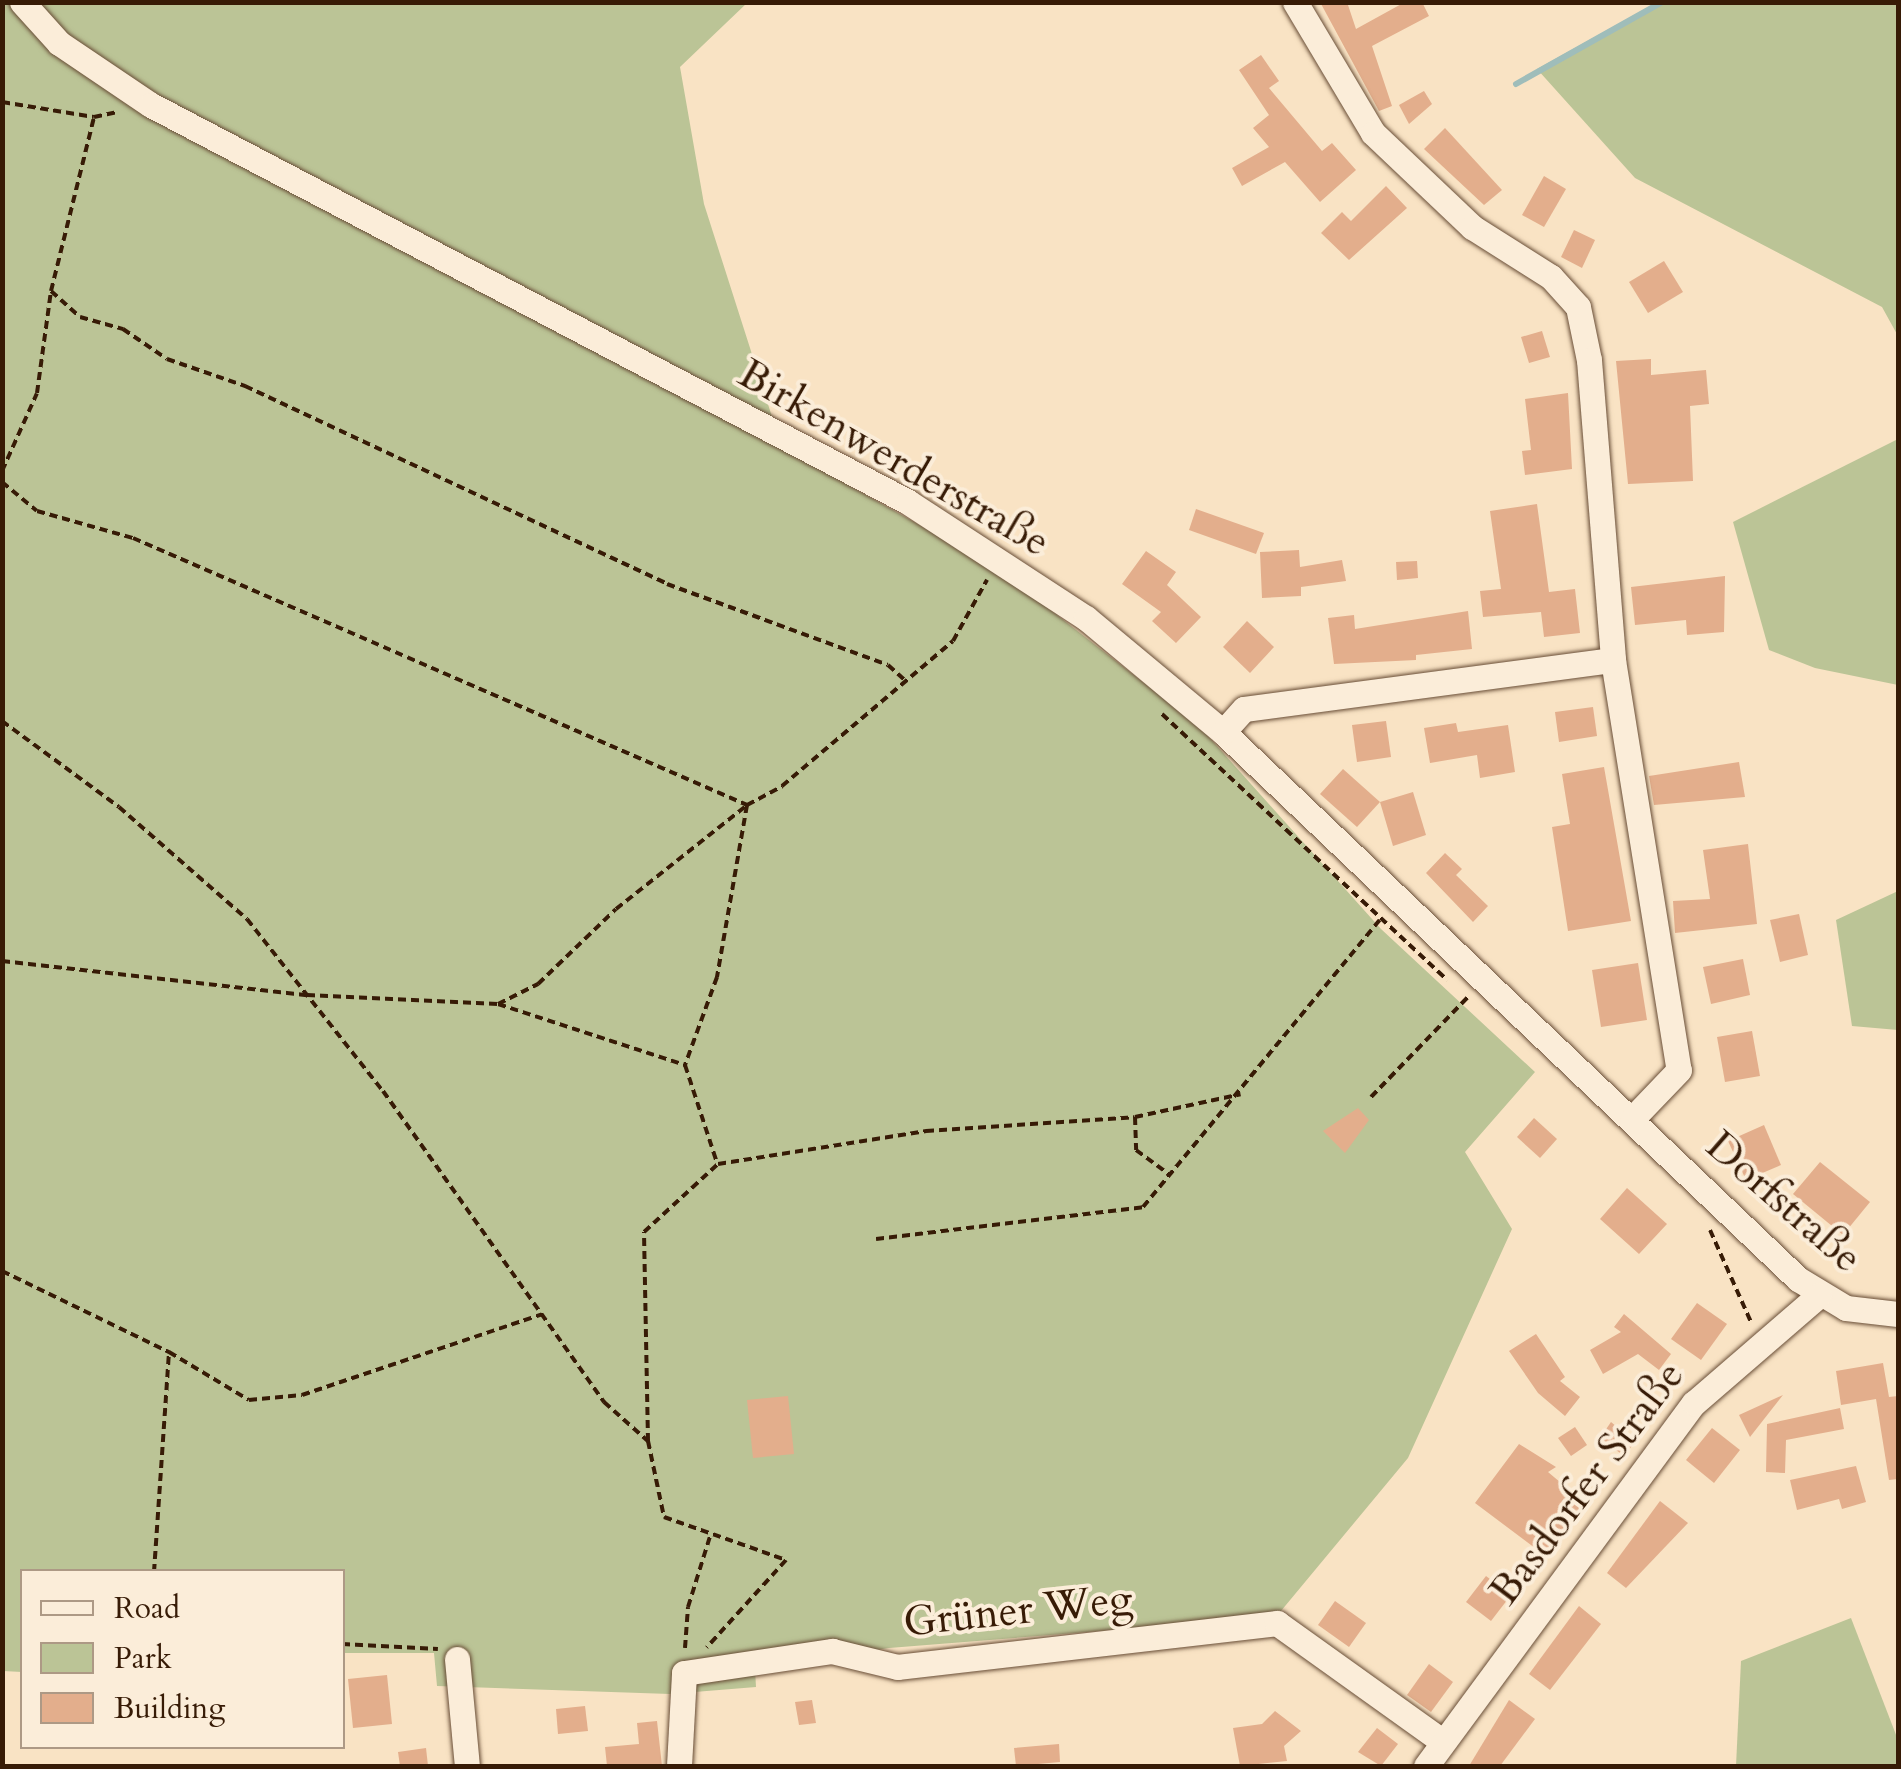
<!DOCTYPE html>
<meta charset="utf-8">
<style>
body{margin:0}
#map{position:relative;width:1901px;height:1769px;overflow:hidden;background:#f9e3c4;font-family:Cardo,serif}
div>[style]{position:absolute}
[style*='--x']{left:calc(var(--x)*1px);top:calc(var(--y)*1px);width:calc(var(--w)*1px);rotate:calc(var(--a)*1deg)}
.green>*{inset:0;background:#bbc496}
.stream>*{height:6px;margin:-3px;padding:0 3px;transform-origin:3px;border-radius:3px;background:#9fbdba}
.building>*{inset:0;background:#e3ae8c}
.path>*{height:4px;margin-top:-2px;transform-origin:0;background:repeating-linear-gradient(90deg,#371b06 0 8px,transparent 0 13px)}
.roads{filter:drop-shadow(0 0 2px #684d36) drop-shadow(0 0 2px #684d36)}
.minor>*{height:25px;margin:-12.5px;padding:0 12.5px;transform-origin:12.5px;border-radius:12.5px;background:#fbedd9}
span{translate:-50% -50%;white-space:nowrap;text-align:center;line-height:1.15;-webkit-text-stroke:8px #fbedd9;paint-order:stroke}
.street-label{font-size:42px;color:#371b06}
.frame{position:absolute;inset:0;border:5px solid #371b06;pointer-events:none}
.legend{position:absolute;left:20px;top:1569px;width:325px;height:180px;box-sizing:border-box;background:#fbedd9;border:2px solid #ad9985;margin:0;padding:12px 18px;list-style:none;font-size:30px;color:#371b06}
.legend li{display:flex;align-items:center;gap:20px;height:50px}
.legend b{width:50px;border:2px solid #ad9985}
</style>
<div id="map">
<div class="green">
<i style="clip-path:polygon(3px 3px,747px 3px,680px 67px,704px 204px,782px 448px,998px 569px,1199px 726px,1381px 929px,1535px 1072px,1465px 1152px,1512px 1229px,1408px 1458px,1276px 1617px,889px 1648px,755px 1669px,756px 1687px,670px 1694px,437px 1686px,434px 1653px,343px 1653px,342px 1572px,22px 1572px,22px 1672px,3px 1671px)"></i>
<i style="clip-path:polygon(1656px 3px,1898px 3px,1898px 336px,1882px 307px,1635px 178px,1537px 69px)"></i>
<i style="clip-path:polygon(1898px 439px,1898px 685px,1815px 668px,1769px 650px,1733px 522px)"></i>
<i style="clip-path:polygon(1898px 891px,1898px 1030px,1852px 1026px,1836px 920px)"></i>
<i style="clip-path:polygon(1851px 1618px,1898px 1740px,1898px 1766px,1736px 1766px,1741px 1661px)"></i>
</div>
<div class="stream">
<i style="--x:1516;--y:84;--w:167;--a:-29.3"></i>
</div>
<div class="building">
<i style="clip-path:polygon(1320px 2px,1347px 2px,1356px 29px,1405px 2px,1422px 2px,1429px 16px,1372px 46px,1392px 106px,1379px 111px)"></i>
<i style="clip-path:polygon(1261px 55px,1279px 81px,1269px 88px,1322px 151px,1332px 143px,1356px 170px,1320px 202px,1285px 162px,1242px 186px,1232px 168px,1269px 147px,1253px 128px,1269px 115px,1239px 70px)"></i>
<i style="clip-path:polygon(1424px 91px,1432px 104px,1409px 124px,1399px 105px)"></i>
<i style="clip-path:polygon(1445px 128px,1502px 190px,1484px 205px,1424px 149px)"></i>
<i style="clip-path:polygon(1544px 176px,1566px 189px,1544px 227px,1522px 215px)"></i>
<i style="clip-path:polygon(1386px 186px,1407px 208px,1349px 260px,1321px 233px,1342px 212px,1351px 221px)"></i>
<i style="clip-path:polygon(1574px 230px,1595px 240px,1582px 268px,1561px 257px)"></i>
<i style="clip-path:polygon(1664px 261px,1683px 292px,1648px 313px,1629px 282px)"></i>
<i style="clip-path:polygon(1542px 331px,1550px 357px,1529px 363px,1521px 337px)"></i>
<i style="clip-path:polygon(1651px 359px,1651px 375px,1706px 370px,1709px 404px,1690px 406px,1693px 481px,1628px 484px,1616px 361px)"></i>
<i style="clip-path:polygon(1568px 393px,1572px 469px,1525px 475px,1522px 451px,1531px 450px,1525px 399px)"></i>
<i style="clip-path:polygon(1537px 504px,1549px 592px,1575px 589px,1580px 633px,1544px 637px,1541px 612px,1483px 617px,1480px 591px,1501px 589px,1490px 511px)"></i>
<i style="clip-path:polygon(1196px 509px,1264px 533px,1256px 554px,1189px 530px)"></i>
<i style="clip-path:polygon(1299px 550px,1300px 567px,1342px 560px,1346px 581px,1301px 587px,1301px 596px,1262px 598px,1260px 552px)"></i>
<i style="clip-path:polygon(1146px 551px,1176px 572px,1167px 585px,1201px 617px,1176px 643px,1152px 621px,1161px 612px,1122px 584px)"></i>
<i style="clip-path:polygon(1417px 561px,1418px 578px,1397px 580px,1396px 562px)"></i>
<i style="clip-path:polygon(1725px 576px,1724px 632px,1687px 635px,1686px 620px,1635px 625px,1631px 587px)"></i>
<i style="clip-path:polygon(1468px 611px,1472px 649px,1416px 655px,1416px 660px,1334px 664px,1328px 618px,1354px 615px,1355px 629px)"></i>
<i style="clip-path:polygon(1247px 621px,1274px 647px,1250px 673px,1223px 647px)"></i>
<i style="clip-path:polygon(1593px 707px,1597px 736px,1559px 742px,1555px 712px)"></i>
<i style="clip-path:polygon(1386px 721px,1391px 757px,1357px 762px,1352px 725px)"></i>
<i style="clip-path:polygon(1456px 723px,1458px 732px,1508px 725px,1515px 772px,1480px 778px,1477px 755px,1430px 763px,1424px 728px)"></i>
<i style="clip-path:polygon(1739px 762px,1745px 797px,1654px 805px,1649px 776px)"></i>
<i style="clip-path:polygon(1604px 767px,1631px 921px,1568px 931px,1552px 827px,1570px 824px,1562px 774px)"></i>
<i style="clip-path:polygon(1343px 769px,1380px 802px,1357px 827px,1320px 794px)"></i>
<i style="clip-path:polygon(1413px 792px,1426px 835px,1393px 846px,1380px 802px)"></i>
<i style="clip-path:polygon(1748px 844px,1757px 924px,1675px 933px,1673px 901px,1710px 899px,1703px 850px)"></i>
<i style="clip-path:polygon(1445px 853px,1462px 869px,1456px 875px,1488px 906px,1473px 922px,1426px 873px)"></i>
<i style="clip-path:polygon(1799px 914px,1808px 955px,1780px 962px,1770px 920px)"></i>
<i style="clip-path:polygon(1743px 959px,1750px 995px,1711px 1004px,1703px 967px)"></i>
<i style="clip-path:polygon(1638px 963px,1647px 1020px,1601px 1027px,1592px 970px)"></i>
<i style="clip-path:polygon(1752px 1031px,1760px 1076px,1725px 1082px,1717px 1037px)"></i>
<i style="clip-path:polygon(1358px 1108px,1369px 1120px,1345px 1153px,1323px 1131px)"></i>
<i style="clip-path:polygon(1534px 1118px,1557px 1139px,1540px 1158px,1517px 1137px)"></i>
<i style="clip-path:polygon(1764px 1125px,1781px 1165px,1746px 1180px,1728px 1141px)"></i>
<i style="clip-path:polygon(1820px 1162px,1870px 1202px,1843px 1235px,1793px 1194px)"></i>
<i style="clip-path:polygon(1627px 1188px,1667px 1224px,1639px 1254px,1600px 1219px)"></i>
<i style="clip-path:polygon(1697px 1303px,1727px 1324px,1701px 1360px,1671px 1339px)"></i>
<i style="clip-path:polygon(1624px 1314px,1671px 1354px,1659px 1370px,1638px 1354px,1603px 1374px,1590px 1350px,1621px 1332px,1614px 1327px)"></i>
<i style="clip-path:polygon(1536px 1334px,1565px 1377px,1560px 1381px,1580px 1397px,1565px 1416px,1538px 1393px,1509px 1351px)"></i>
<i style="clip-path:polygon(1883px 1363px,1889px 1397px,1898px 1396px,1898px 1479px,1889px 1480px,1876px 1399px,1841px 1405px,1836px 1371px)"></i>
<i style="clip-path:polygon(1783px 1395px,1750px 1437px,1739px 1415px)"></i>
<i style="clip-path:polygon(788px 1396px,794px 1454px,753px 1458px,747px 1400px)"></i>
<i style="clip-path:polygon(1840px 1408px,1844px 1429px,1786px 1440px,1785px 1473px,1766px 1472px,1767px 1424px)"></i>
<i style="clip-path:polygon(1611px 1422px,1635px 1442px,1624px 1456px,1600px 1438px)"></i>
<i style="clip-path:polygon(1575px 1427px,1587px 1445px,1571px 1456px,1558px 1438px)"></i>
<i style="clip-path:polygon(1712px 1428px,1740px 1450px,1714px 1483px,1686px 1460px)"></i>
<i style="clip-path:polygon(1519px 1444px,1556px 1467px,1548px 1472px,1586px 1504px,1543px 1554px,1475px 1503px)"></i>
<i style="clip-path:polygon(1856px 1466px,1866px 1502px,1842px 1509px,1839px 1499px,1797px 1510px,1790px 1480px)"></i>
<i style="clip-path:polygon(1660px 1501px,1688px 1523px,1626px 1588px,1607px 1573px)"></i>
<i style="clip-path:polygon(1486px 1576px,1511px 1595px,1491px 1621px,1466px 1602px)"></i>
<i style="clip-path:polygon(1335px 1601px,1366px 1623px,1349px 1647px,1318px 1625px)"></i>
<i style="clip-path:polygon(1579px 1606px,1601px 1624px,1550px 1690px,1529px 1674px)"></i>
<i style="clip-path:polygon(1429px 1664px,1453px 1682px,1431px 1712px,1407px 1695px)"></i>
<i style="clip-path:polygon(387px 1675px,392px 1724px,353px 1728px,348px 1679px)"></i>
<i style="clip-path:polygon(812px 1700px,816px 1723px,799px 1725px,795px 1702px)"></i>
<i style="clip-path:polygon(1509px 1700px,1535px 1719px,1500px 1766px,1469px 1766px)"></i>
<i style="clip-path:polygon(585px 1706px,588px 1731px,558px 1734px,556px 1709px)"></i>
<i style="clip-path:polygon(1275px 1711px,1301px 1731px,1284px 1746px,1287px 1761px,1240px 1766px,1233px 1728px,1262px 1724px)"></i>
<i style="clip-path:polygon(657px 1721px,662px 1766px,607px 1766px,605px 1747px,639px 1744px,637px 1723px)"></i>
<i style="clip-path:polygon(1377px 1728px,1398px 1744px,1381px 1766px,1358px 1752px)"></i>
<i style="clip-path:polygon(1059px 1744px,1060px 1762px,1016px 1766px,1014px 1748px)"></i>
<i style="clip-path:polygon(426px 1748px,428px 1766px,400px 1766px,398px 1752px)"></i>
</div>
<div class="path">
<i style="--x:2;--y:102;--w:93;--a:9.3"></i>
<i style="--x:94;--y:117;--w:24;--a:-12"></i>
<i style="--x:51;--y:291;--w:39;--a:42"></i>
<i style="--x:80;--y:317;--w:45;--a:15.6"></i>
<i style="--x:123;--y:329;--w:53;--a:34.3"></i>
<i style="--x:167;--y:359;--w:83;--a:19.1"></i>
<i style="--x:245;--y:386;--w:466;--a:25.1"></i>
<i style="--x:667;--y:584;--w:235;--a:20.1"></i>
<i style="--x:888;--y:665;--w:24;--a:42"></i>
<i style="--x:2;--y:471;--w:85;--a:-65.8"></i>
<i style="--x:37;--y:393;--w:103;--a:-82.2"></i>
<i style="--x:51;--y:291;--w:179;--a:-76.1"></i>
<i style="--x:2;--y:482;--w:45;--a:39.6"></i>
<i style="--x:37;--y:511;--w:100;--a:15.7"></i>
<i style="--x:133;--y:538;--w:670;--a:23.5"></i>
<i style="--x:747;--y:805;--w:175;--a:99.9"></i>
<i style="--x:717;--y:977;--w:94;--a:110"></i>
<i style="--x:1162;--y:714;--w:390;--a:43"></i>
<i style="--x:2;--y:721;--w:145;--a:36.3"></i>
<i style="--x:119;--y:807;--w:170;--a:41.2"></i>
<i style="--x:247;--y:919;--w:219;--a:51.7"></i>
<i style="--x:383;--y:1091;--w:382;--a:54.6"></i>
<i style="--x:604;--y:1402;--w:59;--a:41.6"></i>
<i style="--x:648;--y:1441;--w:78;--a:78.1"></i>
<i style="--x:664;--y:1517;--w:129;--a:19.4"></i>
<i style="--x:786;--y:1560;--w:118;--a:132.2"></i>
<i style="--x:2;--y:961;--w:307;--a:6.4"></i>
<i style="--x:307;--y:995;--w:191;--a:2.7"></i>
<i style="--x:498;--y:1004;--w:45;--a:-26.6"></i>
<i style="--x:538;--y:984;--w:108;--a:-43.9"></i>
<i style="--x:616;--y:909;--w:167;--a:-38.4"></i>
<i style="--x:747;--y:805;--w:40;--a:-28"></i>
<i style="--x:782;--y:786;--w:224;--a:-40.3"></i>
<i style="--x:953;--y:641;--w:70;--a:-60.9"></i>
<i style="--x:498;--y:1004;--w:197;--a:18.1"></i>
<i style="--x:685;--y:1065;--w:103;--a:71.9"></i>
<i style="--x:1371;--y:1097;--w:141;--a:-45.9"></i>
<i style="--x:1135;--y:1117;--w:33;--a:88"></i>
<i style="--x:1136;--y:1150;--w:42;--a:36.3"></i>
<i style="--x:1710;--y:1230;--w:101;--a:66"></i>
<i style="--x:876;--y:1239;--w:269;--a:-6.8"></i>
<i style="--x:1143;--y:1207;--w:372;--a:-50.5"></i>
<i style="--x:2;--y:1271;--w:186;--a:25.9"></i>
<i style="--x:169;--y:1352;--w:93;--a:31"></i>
<i style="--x:249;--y:1400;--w:53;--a:-5.4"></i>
<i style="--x:302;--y:1395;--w:253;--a:-18.6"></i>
<i style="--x:648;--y:1441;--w:209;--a:-91.1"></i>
<i style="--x:644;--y:1232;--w:100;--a:-42.6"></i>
<i style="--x:718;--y:1164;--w:211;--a:-9"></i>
<i style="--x:926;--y:1131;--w:209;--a:-3.8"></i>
<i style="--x:1135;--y:1117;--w:108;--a:-12.2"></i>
<i style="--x:154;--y:1572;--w:221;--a:-86.1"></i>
<i style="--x:342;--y:1644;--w:96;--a:3"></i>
<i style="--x:685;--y:1648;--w:41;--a:-85.8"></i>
<i style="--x:688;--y:1607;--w:77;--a:-72.7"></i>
</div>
<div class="roads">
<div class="minor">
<i style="--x:22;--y:2;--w:55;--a:47.9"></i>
<i style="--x:59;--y:43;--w:111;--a:34"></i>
<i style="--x:151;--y:105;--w:855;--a:27.67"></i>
<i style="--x:908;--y:502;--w:212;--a:33.1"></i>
<i style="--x:1086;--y:618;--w:178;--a:39.8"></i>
<i style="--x:1223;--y:732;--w:794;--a:43.57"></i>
<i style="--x:1798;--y:1279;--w:56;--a:31.1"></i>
<i style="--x:1846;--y:1308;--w:52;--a:6.6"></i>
<i style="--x:1295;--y:2;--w:152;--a:59.2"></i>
<i style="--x:1373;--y:133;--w:137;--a:43.5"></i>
<i style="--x:1472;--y:227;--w:93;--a:32.3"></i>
<i style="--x:1551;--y:277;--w:40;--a:48"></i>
<i style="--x:1578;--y:307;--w:54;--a:78.3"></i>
<i style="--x:1589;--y:360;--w:301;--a:85.4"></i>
<i style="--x:1613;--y:660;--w:415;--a:80.9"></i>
<i style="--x:1679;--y:1070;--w:68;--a:133.8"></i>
<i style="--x:1223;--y:732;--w:31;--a:-48"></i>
<i style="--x:1244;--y:709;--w:372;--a:-7.6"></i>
<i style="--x:457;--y:1659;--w:107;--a:84.7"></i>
<i style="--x:679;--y:1766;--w:93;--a:-86.9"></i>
<i style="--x:684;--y:1673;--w:150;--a:-8.5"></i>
<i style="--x:832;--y:1651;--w:67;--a:13.8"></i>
<i style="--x:897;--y:1667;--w:383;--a:-6.6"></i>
<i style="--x:1277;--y:1623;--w:204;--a:35.6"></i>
<i style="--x:1426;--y:1766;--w:451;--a:-53.6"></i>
<i style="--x:1694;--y:1403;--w:165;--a:-40.8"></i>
</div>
</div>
<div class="street-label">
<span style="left:894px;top:458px;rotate:30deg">Birkenwerderstraße</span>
<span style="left:1784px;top:1202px;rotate:41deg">Dorfstraße</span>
<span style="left:1587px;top:1483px;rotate:-53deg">Basdorfer Straße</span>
<span style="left:1018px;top:1611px;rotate:-6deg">Grüner Weg</span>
</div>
<div class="frame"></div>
<ul class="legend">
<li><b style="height:12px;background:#fbedd9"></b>Road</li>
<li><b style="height:28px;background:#bbc496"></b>Park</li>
<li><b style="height:28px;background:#e3ae8c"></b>Building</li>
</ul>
</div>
